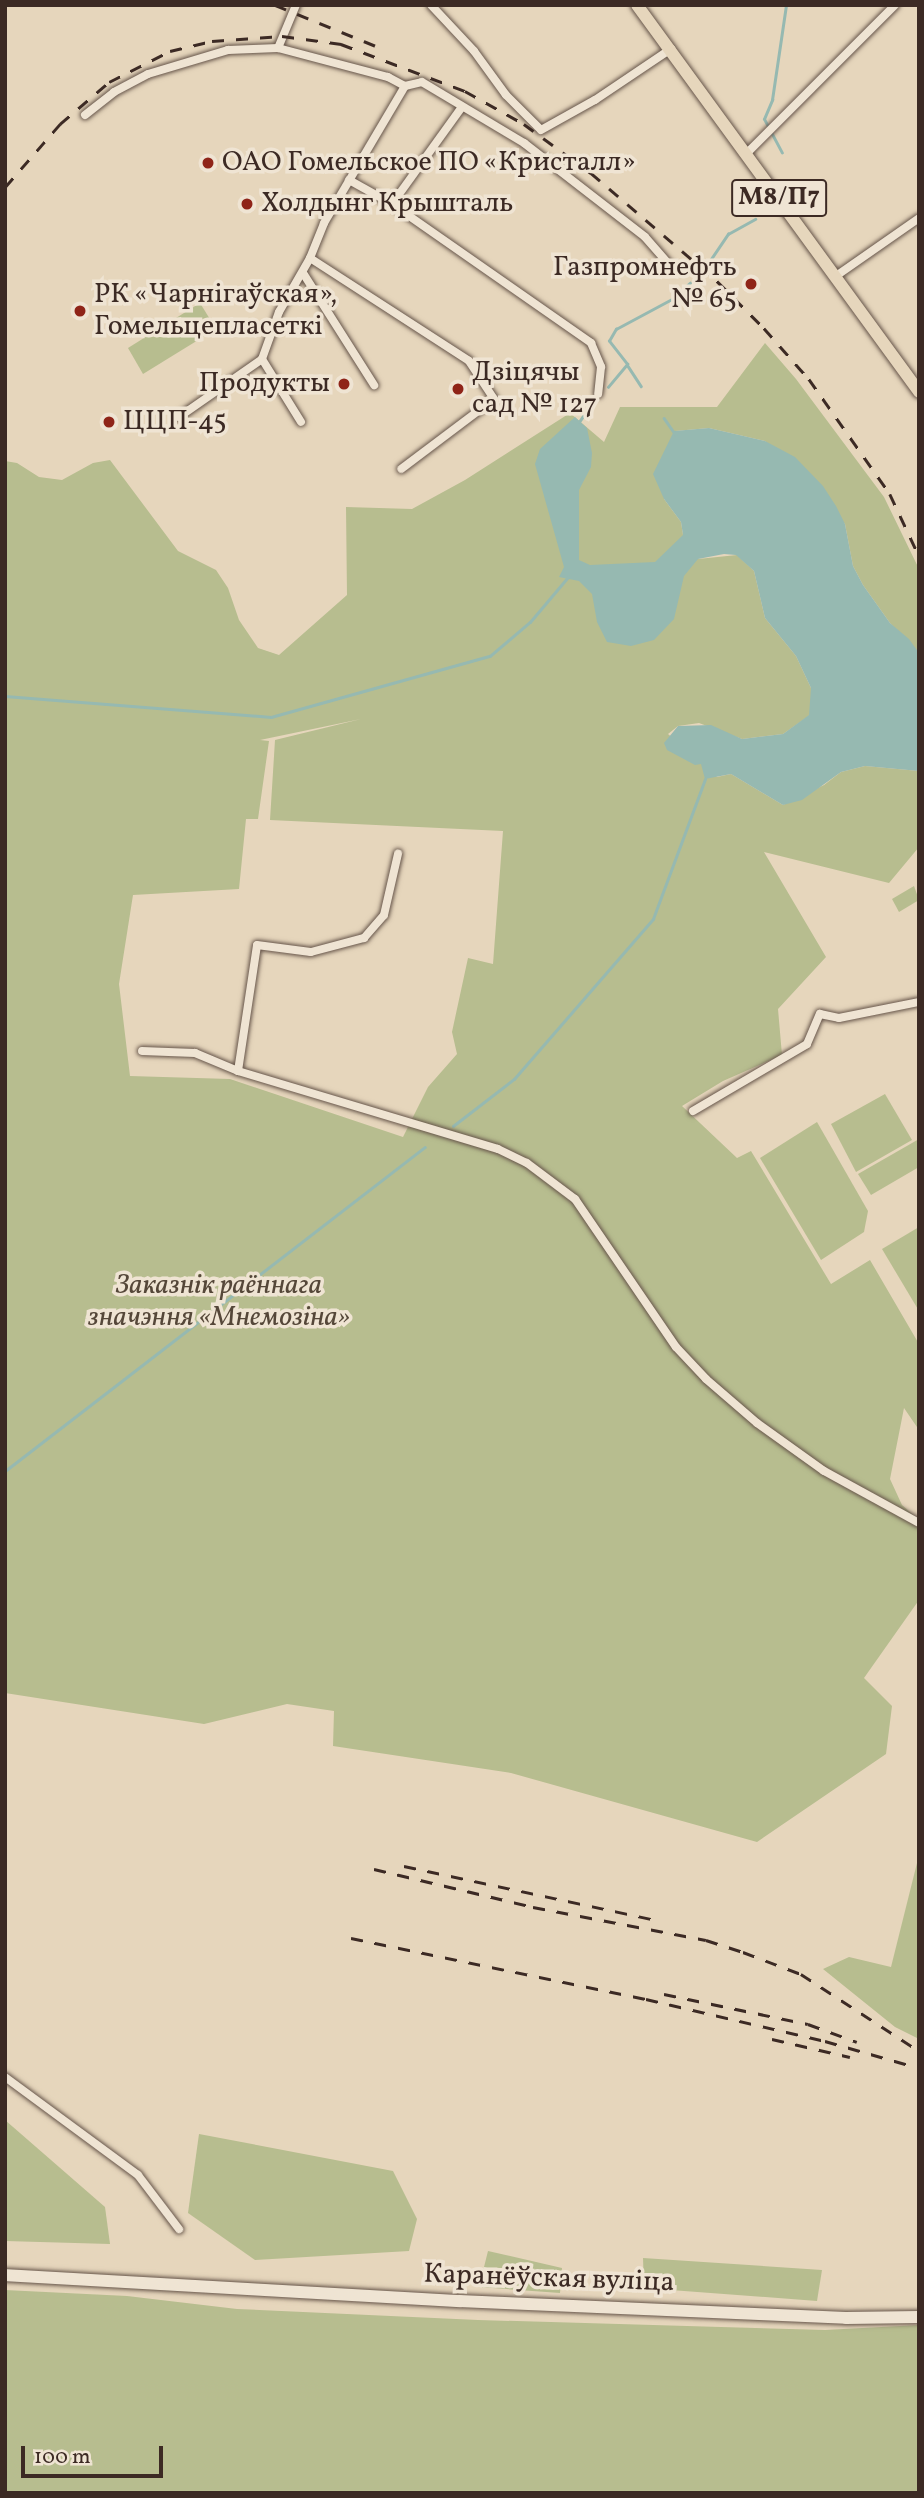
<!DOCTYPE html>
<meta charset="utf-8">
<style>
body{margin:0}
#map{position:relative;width:924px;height:2498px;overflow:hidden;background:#e6d6bc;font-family:Vollkorn,serif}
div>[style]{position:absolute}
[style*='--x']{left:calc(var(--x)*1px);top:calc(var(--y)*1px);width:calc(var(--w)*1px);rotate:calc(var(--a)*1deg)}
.green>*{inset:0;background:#b7bd8f}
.water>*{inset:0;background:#96b9b1}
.stream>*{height:2.5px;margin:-1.25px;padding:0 1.25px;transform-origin:1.25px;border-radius:1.25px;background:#96b9b1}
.roads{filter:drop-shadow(0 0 2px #66554a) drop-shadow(0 0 2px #66554a)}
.street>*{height:8px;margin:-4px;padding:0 4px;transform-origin:4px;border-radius:4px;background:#efe4d3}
.secondary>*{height:12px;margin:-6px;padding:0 6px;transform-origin:6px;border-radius:6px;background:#efe4d3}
.primary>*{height:12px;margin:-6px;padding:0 6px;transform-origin:6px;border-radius:6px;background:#e6d6bc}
.rail>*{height:2.5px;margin-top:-1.25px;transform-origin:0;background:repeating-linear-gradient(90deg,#3c2a24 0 12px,transparent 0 24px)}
.dots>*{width:19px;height:19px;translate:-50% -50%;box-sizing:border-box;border:4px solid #efe4d3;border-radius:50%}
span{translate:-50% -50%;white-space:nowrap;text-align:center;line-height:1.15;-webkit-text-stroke:7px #efe4d3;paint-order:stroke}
.shield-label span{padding:2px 5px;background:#efe4d3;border:2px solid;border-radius:5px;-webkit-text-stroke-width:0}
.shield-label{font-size:26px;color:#3c2a24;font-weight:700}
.poi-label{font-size:28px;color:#3c2a24}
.left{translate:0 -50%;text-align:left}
.right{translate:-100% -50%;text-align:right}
.park-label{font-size:28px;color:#554739;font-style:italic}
.street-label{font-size:28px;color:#3c2a24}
.frame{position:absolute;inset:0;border:7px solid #3c2a24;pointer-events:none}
.scale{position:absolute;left:21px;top:2446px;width:142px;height:32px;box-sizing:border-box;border:4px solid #3c2a24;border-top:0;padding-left:9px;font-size:21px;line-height:24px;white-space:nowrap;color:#3c2a24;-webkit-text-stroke:5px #efe4d3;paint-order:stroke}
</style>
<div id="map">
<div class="green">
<i style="clip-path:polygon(200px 303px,216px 329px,143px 374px,128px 348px)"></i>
<i style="clip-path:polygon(evenodd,765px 343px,796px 379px,884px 497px,919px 569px,919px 653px,890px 623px,863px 585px,853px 566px,845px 524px,765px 441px,709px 428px,675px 431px,670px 441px,664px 499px,681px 522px,683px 535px,698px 559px,737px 555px,754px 571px,765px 618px,796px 656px,811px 688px,812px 701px,810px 715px,783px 734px,742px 739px,699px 723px,678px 726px,668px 734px,717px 777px,731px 774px,783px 805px,824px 785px,841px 772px,865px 766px,919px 771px,919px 847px,889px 883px,764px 852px,826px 957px,778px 1009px,782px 1055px,723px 1081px,682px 1106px,737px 1158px,751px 1151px,831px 1284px,870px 1260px,919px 1344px,919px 1430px,904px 1408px,890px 1479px,902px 1505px,919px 1520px,919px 1600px,864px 1678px,892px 1706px,886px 1754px,757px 1842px,511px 1773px,333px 1746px,334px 1711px,287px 1704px,204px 1724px,5px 1693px,5px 461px,17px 463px,39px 477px,62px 480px,93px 463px,110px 460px,178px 551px,216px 570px,228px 588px,239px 620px,258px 648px,279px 655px,347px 595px,346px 507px,412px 509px,465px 480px,570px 413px,604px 442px,620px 407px,717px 407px,765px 343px,361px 719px,275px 740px,270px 820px,503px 831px,493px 964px,468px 958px,452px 1032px,457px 1054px,428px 1087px,403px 1137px,230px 1079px,130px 1076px,119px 984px,133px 895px,239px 889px,246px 819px,258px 819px,269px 741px,260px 740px,361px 719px)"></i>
<i style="clip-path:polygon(914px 886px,919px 900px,899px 912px,892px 899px)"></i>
<i style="clip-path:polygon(885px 1094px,912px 1140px,856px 1172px,831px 1124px)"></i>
<i style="clip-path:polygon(817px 1122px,868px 1211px,864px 1232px,821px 1260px,760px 1158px)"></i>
<i style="clip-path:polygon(919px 1139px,919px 1167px,871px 1195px,858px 1174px)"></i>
<i style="clip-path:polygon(919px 1227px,919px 1311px,882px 1249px)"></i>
<i style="clip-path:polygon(919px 1855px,919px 2039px,895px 2027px,823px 1969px,849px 1957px,891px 1967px)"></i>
<i style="clip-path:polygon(5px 2120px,105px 2207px,110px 2244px,5px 2241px)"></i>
<i style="clip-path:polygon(199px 2134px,393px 2171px,417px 2219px,409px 2251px,255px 2260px,188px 2213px)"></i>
<i style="clip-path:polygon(488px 2251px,562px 2268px,560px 2293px,479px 2287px)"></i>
<i style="clip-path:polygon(643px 2258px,822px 2270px,817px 2301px,644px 2288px)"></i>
<i style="clip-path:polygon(5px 2290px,127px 2296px,237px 2309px,478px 2320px,825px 2330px,919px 2325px,919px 2493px,5px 2493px)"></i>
</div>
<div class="water">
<i style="clip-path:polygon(575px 417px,587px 428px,592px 453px,591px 467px,579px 490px,579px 560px,590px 565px,655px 562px,683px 535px,681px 522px,664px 499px,653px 474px,674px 431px,709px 428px,765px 441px,795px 457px,823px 486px,836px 506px,845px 524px,853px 566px,863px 585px,890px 623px,909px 639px,919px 653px,919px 771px,865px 766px,841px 772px,802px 800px,783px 805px,731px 774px,705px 779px,701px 764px,695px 765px,667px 750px,664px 743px,678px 726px,711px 725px,742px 739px,783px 734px,809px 715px,811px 688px,796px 656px,765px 618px,754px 571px,736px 555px,724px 554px,698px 559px,684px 576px,674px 619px,654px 640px,631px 646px,607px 642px,597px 622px,592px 594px,579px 581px,559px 577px,564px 567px,535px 464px,540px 449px)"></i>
</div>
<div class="stream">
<i style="--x:782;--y:153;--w:38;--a:-118"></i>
<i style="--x:764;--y:119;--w:21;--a:-67"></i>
<i style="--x:772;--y:100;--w:96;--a:-81.6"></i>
<i style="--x:709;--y:262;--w:34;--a:-56"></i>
<i style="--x:728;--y:234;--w:31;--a:-29"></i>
<i style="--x:628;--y:366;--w:24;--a:57"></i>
<i style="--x:608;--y:387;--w:30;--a:-50"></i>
<i style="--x:627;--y:364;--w:29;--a:-128"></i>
<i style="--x:609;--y:341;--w:14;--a:-60"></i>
<i style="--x:616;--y:329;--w:64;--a:-28.2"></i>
<i style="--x:672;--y:299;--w:24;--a:-42"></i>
<i style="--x:664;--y:418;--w:21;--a:55"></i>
<i style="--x:579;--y:422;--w:18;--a:-56"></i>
<i style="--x:5;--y:696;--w:267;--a:4.5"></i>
<i style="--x:271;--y:717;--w:227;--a:-15.6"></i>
<i style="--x:490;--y:656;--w:52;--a:-40.4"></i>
<i style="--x:530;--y:622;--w:59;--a:-49.8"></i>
<i style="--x:453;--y:1126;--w:77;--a:-37.6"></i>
<i style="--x:514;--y:1079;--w:212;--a:-49"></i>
<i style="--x:653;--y:919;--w:149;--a:-69.6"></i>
<i style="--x:5;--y:1471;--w:530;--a:-37.65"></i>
</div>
<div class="roads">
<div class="street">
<i style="--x:431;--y:5;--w:63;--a:46.9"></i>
<i style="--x:474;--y:51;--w:54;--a:54"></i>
<i style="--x:506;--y:95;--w:49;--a:45"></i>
<i style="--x:541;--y:130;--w:62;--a:-29.1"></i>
<i style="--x:595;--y:100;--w:92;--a:-33.9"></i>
<i style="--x:278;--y:48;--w:47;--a:-67.3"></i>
<i style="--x:85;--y:115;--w:37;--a:-38"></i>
<i style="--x:114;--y:92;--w:38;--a:-28"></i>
<i style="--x:148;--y:74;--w:84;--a:-16.7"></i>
<i style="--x:228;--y:50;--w:50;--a:-2.3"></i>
<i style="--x:278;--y:48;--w:114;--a:14.8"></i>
<i style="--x:388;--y:77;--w:19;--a:28"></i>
<i style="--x:405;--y:86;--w:17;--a:-13"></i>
<i style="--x:422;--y:82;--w:119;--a:30.9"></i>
<i style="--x:524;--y:143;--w:153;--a:37.8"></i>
<i style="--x:645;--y:237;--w:44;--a:48.7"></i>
<i style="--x:747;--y:153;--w:209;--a:-45"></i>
<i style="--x:349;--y:180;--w:49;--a:29.2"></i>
<i style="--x:392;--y:204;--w:243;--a:34.9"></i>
<i style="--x:591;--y:343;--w:26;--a:67"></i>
<i style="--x:601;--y:367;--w:27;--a:96"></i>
<i style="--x:392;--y:204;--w:120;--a:-54.2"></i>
<i style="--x:310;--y:258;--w:189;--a:32.9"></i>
<i style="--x:469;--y:361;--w:45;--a:56.7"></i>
<i style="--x:494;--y:399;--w:116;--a:143"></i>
<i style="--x:303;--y:273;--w:133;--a:57.6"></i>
<i style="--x:836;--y:276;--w:101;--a:-34.9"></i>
<i style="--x:262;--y:359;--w:74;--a:58.2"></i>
<i style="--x:179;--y:417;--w:101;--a:-34.9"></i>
<i style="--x:262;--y:359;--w:50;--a:-70.1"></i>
<i style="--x:279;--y:312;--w:62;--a:-60.1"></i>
<i style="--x:310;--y:258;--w:38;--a:-68"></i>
<i style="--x:324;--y:223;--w:159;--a:-59.4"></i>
<i style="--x:142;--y:1051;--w:53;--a:2.2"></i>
<i style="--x:195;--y:1053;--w:47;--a:22.7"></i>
<i style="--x:238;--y:1071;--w:271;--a:16.7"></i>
<i style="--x:498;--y:1149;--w:32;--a:26"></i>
<i style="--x:527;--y:1163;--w:60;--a:36.9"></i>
<i style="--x:575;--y:1199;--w:179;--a:55.7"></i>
<i style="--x:676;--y:1347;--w:44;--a:46.8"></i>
<i style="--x:706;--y:1379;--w:67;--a:40.8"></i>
<i style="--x:757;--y:1423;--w:82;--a:35.6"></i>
<i style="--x:824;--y:1471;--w:108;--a:28.7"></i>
<i style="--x:238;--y:1071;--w:127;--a:-81.4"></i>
<i style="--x:257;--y:945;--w:54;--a:7.4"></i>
<i style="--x:311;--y:952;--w:55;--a:-14.8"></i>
<i style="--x:364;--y:938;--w:30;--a:-49"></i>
<i style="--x:384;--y:915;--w:63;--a:-77.1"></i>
<i style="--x:693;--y:1111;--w:132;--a:-30.4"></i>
<i style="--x:807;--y:1044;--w:33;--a:-67"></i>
<i style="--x:820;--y:1014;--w:19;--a:12"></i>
<i style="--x:839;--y:1018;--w:82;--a:-11.3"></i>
<i style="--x:5;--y:2077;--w:165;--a:36.4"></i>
<i style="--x:138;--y:2175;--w:68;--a:52.8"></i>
</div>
<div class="secondary">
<i style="--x:5;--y:2275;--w:455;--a:3.3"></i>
<i style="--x:459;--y:2301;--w:387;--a:2.5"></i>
<i style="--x:846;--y:2318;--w:73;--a:-0.8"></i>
</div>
<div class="primary">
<i style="--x:637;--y:5;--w:479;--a:53.9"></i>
</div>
</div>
<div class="rail">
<i style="--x:275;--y:5;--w:109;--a:22.1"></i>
<i style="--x:5;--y:187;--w:84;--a:-48.9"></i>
<i style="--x:60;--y:124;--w:65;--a:-40.6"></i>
<i style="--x:109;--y:82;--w:68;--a:-26.9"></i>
<i style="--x:170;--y:51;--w:43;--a:-13.4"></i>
<i style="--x:212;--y:41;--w:70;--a:-4.1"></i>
<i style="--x:282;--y:36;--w:60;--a:7.7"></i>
<i style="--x:341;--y:44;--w:133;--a:20.8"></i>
<i style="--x:465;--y:91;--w:68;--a:29.2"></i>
<i style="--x:524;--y:124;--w:83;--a:36.2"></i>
<i style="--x:591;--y:173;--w:166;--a:40.6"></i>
<i style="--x:717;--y:281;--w:66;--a:45"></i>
<i style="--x:764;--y:328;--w:68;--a:48.6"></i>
<i style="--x:809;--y:379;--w:141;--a:54.8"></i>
<i style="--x:890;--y:494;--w:68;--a:64.9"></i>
<i style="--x:404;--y:1866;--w:263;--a:12.1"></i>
<i style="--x:374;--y:1869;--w:163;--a:13.4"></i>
<i style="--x:533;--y:1907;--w:176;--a:10.8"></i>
<i style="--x:706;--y:1940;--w:39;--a:18"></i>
<i style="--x:743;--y:1952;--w:62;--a:20.8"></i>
<i style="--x:801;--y:1974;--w:141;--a:33.1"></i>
<i style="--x:351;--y:1938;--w:301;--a:11.7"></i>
<i style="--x:646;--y:1999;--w:184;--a:13.2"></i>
<i style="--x:825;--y:2041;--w:98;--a:16"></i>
<i style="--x:664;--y:1994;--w:147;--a:11.8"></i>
<i style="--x:808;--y:2024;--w:52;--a:20.2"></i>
<i style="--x:772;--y:2039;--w:80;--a:13"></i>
</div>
<div class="dots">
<i style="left:208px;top:163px;background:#8f2418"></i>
<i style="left:247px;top:204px;background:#8f2418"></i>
<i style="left:751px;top:284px;background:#8f2418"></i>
<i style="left:80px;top:311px;background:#8f2418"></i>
<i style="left:344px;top:384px;background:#8f2418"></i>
<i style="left:458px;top:389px;background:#8f2418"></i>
<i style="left:109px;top:422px;background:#8f2418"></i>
</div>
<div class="shield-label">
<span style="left:779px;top:198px">М8/П7</span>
</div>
<div class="poi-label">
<span class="left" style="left:222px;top:163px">ОАО Гомельское ПО «Кристалл»</span>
<span class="left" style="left:261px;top:204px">Холдынг Крышталь</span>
<span class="right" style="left:737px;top:284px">Газпромнефть<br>№ 65</span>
<span class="left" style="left:94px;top:311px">РК «Чарнігаўская»,<br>Гомельцепласеткі</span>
<span class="left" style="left:472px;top:389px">Дзіцячы<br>сад № 127</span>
<span class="right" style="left:330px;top:384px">Продукты</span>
<span class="left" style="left:123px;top:422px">ЦЦП-45</span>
</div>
<div class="park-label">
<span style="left:219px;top:1302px">Заказнік раённага<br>значэння «Мнемозіна»</span>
</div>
<div class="street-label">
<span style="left:549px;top:2279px;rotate:2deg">Каранёўская вуліца</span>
</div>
<div class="frame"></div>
<div class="scale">100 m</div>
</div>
